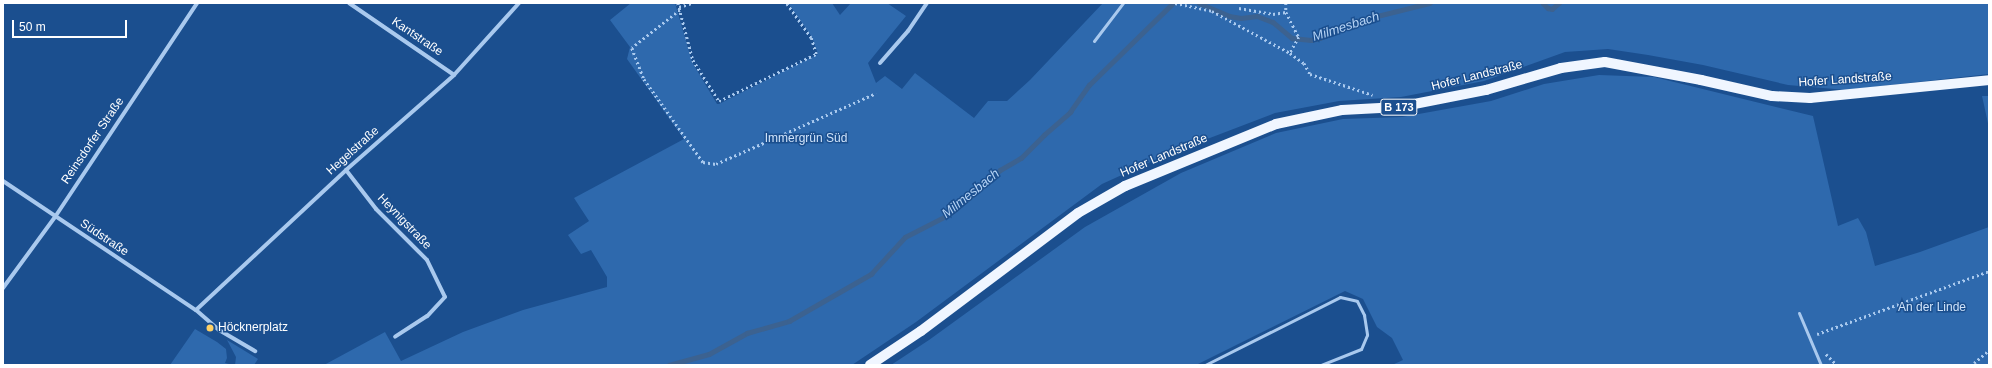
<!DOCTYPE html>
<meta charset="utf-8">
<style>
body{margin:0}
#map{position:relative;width:1992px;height:368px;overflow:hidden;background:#1b4f8f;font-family:Helvetica,sans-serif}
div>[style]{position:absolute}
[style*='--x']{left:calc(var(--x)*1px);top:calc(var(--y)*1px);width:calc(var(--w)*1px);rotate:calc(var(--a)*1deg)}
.green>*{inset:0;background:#2e69ad}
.stream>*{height:4.5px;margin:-2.25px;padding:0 2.25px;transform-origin:2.25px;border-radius:2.25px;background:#3c6290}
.path>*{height:2.5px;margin-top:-1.25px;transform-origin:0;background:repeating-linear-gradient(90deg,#a9c9ee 0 2px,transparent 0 5px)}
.service>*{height:3px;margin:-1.5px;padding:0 1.5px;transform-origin:1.5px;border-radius:1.5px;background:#a9c9ee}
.minor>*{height:4px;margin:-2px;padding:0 2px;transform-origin:2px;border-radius:2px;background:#a9c9ee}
.primary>*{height:10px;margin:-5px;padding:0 5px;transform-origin:5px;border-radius:5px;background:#f0f6ff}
.dots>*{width:11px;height:11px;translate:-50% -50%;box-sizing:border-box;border:2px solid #1b4f8f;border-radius:50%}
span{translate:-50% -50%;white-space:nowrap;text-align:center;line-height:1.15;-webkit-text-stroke:3px #1b4f8f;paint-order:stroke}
.shield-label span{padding:1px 3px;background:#1b4f8f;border:1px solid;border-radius:3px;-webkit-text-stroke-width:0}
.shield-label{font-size:11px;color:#fff;font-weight:700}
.street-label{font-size:12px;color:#fff}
.park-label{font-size:12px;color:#cfe3fa}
.poi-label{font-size:12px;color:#fff}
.left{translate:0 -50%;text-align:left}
.water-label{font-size:13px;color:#b5d3f5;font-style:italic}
.frame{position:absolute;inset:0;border:4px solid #fff;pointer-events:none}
.scale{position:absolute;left:12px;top:20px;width:115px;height:18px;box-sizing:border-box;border:2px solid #fff;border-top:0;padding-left:5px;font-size:12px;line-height:14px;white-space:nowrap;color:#fff;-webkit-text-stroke:3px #1b4f8f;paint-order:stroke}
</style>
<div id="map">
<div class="green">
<i style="clip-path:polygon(631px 3px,675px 3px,692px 62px,717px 104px,719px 104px,818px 54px,812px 37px,788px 3px,832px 3px,840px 15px,851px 3px,887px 3px,906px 16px,868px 63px,876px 83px,885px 76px,902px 89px,915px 73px,974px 118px,988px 101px,1007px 101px,1030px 80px,1103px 3px,1989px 3px,1989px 74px,1846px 90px,1788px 85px,1703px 65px,1648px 55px,1608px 49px,1565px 52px,1484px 81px,1401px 97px,1339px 101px,1275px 113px,1168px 154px,1102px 184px,916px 322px,852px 365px,324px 365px,385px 332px,401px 361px,463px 332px,523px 310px,607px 287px,607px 277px,591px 250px,581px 254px,568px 235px,589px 221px,574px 198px,684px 139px,627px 59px,630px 47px,610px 20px)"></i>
<i style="clip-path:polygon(1599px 75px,1654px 77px,1813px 116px,1838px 226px,1858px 218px,1866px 232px,1875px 266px,1920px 252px,1989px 227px,1989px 365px,1392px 365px,1403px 360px,1392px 338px,1377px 327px,1363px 299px,1345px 291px,1196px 365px,891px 365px,929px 340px,1085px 227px,1181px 173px,1276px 133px,1343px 119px,1402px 117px,1491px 101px,1544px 84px)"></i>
<i style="clip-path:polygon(1982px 96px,1989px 96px,1989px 128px)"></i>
<i style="clip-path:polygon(195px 329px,217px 342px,226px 349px,227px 358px,225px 363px,233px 365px,170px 365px)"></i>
<i style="clip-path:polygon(227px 340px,258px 359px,254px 365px,235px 365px,236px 357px)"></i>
</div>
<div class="stream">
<i style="--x:1199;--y:3;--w:33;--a:23"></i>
<i style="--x:1229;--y:16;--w:12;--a:9"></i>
<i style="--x:1241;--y:18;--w:16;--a:-7"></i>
<i style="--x:1257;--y:16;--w:17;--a:21"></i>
<i style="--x:1273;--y:22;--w:25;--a:40"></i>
<i style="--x:1292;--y:38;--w:19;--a:6"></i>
<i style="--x:1311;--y:40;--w:9;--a:-13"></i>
<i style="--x:1320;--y:38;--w:37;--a:-26"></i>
<i style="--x:1353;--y:22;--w:79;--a:-13.9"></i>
<i style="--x:1543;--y:3;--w:7;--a:45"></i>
<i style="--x:1548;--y:8;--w:4;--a:14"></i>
<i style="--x:1552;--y:9;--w:9;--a:-41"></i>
<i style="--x:669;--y:365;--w:41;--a:-15.4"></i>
<i style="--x:709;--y:354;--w:43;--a:-28.9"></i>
<i style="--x:747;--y:333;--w:44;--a:-15.9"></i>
<i style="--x:789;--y:321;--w:95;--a:-29.8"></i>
<i style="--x:871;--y:274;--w:50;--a:-47.4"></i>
<i style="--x:905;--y:237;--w:48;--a:-27.1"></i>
<i style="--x:948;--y:215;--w:50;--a:-39.4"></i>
<i style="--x:987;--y:183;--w:18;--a:-45"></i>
<i style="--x:1000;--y:170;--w:24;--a:-30"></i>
<i style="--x:1021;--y:158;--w:33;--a:-45"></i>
<i style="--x:1044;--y:135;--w:35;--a:-41"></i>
<i style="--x:1070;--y:112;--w:33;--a:-55"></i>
<i style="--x:1089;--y:85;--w:117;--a:-44.3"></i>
</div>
<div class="path">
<i style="--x:678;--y:3;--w:59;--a:75.3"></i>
<i style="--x:693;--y:60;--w:49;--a:57.6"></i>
<i style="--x:719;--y:101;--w:108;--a:-25.9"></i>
<i style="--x:816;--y:54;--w:17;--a:-107"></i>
<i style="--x:811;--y:38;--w:43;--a:-125.5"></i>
<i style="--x:1175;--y:3;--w:38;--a:12"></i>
<i style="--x:1212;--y:11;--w:89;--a:28.3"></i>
<i style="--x:1290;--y:53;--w:17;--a:36"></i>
<i style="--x:1304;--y:63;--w:13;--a:61"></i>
<i style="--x:1310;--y:74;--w:66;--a:18.4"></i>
<i style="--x:1286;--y:3;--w:9;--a:90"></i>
<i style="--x:1286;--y:12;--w:28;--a:63"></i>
<i style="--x:1299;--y:37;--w:18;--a:119"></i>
<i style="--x:679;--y:7;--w:14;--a:-17"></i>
<i style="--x:1239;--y:8;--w:35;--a:10"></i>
<i style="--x:1273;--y:14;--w:13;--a:-9"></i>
<i style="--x:680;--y:10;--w:61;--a:141.6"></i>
<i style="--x:632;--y:48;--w:33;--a:69"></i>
<i style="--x:644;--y:79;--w:102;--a:54.6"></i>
<i style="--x:703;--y:162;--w:13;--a:9"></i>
<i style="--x:716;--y:164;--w:175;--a:-23.9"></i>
<i style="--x:1817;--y:334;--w:183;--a:-20.1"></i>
<i style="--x:1826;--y:354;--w:16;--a:45"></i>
<i style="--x:1974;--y:363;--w:20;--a:-41"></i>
</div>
<div class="service">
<i style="--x:1094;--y:41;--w:48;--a:-52.7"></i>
<i style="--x:1799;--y:313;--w:56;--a:67.1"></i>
<i style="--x:1205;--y:365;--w:151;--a:-26.7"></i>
<i style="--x:1340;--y:297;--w:17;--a:13"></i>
<i style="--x:1357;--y:301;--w:16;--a:63"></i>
<i style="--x:1364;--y:315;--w:20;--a:81"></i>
<i style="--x:1367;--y:335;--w:15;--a:113"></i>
<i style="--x:1361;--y:349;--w:43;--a:158.2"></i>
</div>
<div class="minor">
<i style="--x:349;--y:3;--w:127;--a:34.4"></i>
<i style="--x:880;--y:63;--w:43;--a:-48.8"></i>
<i style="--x:908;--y:31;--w:34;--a:-56"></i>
<i style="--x:346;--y:170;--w:49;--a:52.4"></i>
<i style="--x:376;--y:209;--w:72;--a:45"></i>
<i style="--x:427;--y:260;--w:41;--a:64.1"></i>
<i style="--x:445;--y:297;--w:26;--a:133"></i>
<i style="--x:427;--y:316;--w:38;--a:147"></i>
<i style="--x:3;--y:181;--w:232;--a:33.8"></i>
<i style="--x:196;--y:310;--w:30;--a:41"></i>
<i style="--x:219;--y:330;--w:42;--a:30.3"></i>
<i style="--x:3;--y:288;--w:88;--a:-53.8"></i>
<i style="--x:55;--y:217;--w:257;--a:-56.4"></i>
<i style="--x:196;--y:310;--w:205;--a:-43"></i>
<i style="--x:346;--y:170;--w:144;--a:-41.3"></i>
<i style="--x:454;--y:75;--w:97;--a:-47.9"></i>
</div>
<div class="primary">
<i style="--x:870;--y:365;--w:61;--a:-33.7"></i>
<i style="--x:921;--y:331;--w:196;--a:-36.9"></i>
<i style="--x:1078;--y:213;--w:54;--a:-29.9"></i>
<i style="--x:1125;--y:186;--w:163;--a:-22.3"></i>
<i style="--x:1276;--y:124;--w:67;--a:-12"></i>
<i style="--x:1342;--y:110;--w:57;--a:-3"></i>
<i style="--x:1399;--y:107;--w:89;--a:-11.1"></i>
<i style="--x:1486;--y:90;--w:78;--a:-16.3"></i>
<i style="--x:1561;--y:68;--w:44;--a:-7.8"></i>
<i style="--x:1605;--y:62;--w:98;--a:10.6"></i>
<i style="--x:1701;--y:80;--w:73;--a:12.7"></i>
<i style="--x:1772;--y:96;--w:38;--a:3"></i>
<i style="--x:1810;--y:98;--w:180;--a:-5.7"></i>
</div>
<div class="dots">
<i style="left:210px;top:328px;background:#ffd166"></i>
</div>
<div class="shield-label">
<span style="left:1399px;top:107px">B 173</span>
</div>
<div class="street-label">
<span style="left:417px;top:37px;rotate:34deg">Kantstraße</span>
<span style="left:1477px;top:76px;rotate:-14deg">Hofer Landstraße</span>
<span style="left:1845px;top:80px;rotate:-4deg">Hofer Landstraße</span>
<span style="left:93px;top:141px;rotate:-56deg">Reinsdorfer Straße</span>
<span style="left:353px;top:151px;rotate:-42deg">Hegelstraße</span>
<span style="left:1164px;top:156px;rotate:-23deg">Hofer Landstraße</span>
<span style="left:404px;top:222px;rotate:46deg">Heynigstraße</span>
<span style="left:104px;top:238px;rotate:34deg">Südstraße</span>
</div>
<div class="park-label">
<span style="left:806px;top:139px">Immergrün Süd</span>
<span style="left:1932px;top:308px">An der Linde</span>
</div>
<div class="poi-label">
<span class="left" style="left:218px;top:328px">Höcknerplatz</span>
</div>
<div class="water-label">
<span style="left:1346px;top:27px;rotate:-18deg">Milmesbach</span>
<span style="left:971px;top:194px;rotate:-39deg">Milmesbach</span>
</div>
<div class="frame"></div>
<div class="scale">50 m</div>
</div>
